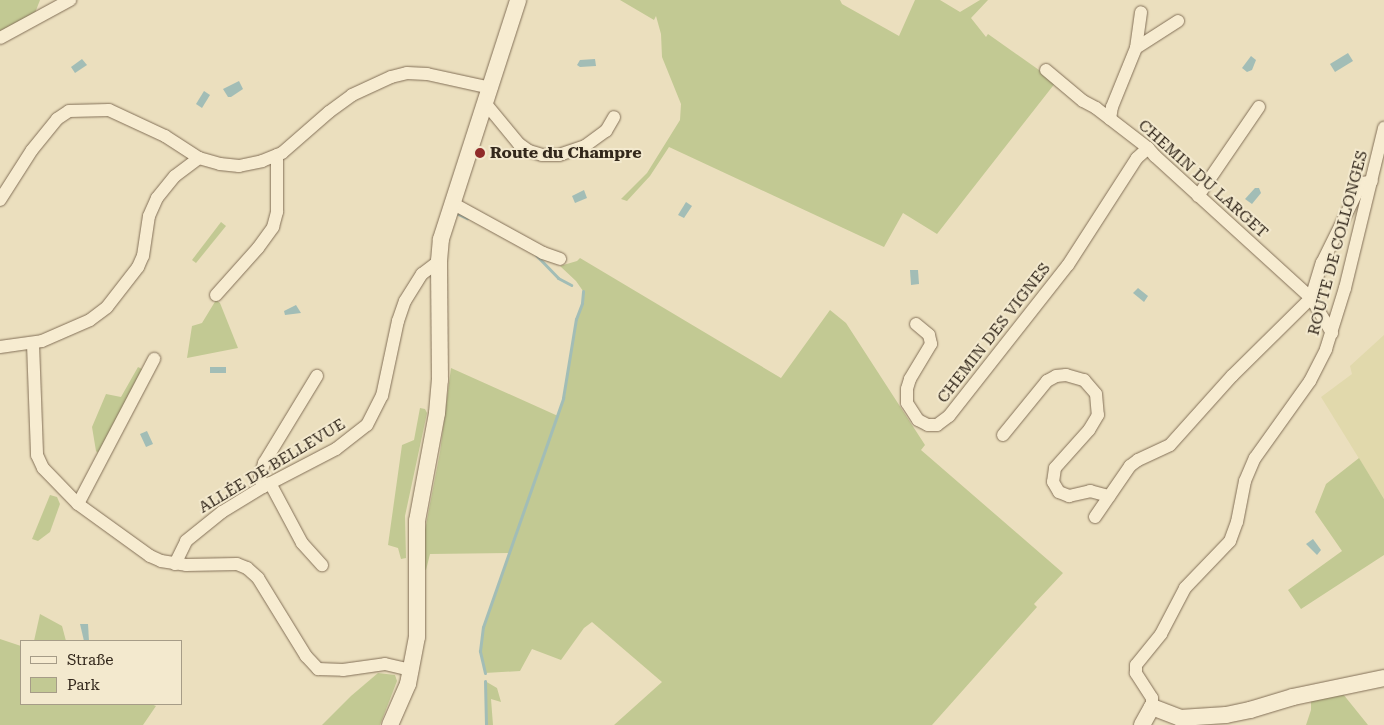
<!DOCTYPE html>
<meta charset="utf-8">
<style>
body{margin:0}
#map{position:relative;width:1384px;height:725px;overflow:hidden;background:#ebdfbe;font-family:"Roboto Serif",serif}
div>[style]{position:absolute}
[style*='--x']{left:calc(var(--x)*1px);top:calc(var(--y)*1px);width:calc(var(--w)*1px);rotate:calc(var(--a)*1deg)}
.farmland>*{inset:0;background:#e1d9ac}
.green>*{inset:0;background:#c2c993}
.water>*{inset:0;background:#a2bdb6}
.stream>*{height:3px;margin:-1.5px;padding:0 1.5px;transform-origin:1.5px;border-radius:1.5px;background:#a2bdb6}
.roads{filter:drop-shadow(0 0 1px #837058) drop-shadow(0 0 1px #837058)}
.minor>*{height:12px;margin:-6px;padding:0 6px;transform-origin:6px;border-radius:6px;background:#f7ecd1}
.tertiary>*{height:16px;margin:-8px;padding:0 8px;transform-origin:8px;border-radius:8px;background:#f7ecd1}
.dots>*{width:14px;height:14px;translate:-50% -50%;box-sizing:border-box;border:2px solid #f3e9ce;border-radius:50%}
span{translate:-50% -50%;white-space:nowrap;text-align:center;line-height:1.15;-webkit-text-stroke:4px #f3e9ce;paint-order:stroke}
.poi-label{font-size:16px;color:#33281c;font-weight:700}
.left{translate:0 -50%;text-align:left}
.street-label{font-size:16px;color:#33281c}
.legend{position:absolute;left:20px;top:640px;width:162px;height:65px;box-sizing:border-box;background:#f3e9ce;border:1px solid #a69c87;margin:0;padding:6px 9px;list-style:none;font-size:15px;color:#33281c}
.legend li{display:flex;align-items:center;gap:10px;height:25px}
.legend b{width:25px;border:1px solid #a69c87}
</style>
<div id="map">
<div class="farmland">
<i style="clip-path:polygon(1384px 335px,1384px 499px,1321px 397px,1352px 374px,1350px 366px)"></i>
</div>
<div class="green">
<i style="clip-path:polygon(0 0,40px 0,35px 13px,0 35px)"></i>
<i style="clip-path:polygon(620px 0,840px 0,842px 4px,899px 36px,915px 0,940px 0,960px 12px,980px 0,988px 0,971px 18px,986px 37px,988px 34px,1056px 82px,937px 234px,903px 213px,884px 247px,669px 147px,650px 176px,627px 201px,621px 199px,647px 173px,680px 120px,681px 104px,662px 57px,661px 34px,656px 16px,654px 20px)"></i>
<i style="clip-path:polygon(221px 222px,226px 226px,196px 263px,192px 260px)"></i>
<i style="clip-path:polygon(580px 258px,781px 378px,830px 310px,846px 323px,925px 445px,921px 450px,1063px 573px,1034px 604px,1037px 607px,932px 725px,614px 725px,662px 682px,592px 622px,584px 628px,561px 660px,532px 649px,520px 671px,485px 673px,480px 651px,483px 627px,509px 553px,430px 554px,426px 570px,423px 569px,425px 530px,440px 452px,451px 368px,558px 416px,563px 398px,576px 319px,582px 303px,583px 291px,576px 281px,560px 266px,577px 261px)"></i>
<i style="clip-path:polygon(216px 300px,220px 303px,238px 348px,187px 358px,192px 326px,202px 323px)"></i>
<i style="clip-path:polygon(138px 367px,142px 369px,98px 453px,96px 451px,92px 427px,106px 394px,121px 397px)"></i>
<i style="clip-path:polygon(420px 408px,425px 409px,427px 413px,405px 516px,406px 558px,401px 559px,398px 548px,388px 545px,402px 445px,414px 440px)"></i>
<i style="clip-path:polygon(1359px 458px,1384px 499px,1384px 555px,1301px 609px,1288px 590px,1342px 551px,1315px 512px,1326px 484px)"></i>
<i style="clip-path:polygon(50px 495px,57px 497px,60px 504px,50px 532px,38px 541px,32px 539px)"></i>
<i style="clip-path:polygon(40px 614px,62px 626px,66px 641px,34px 641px)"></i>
<i style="clip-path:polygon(0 639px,21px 646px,21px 704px,151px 704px,156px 706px,143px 725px,0 725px)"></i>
<i style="clip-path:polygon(378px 673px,395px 675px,397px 681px,380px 725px,322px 725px,351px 696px)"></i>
<i style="clip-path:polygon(485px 681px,497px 688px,501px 702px,491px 699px,493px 725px,486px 725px)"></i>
<i style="clip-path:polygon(1343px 694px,1368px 725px,1306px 725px,1311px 710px,1311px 701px)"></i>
</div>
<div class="water">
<i style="clip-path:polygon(1348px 53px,1353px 61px,1335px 72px,1330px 64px)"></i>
<i style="clip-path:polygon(1251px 56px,1256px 60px,1252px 70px,1247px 72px,1242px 68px)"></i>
<i style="clip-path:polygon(82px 59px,87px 65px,75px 73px,71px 67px)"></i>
<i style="clip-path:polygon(595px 59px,596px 66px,580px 67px,577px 65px,580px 60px)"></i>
<i style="clip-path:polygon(239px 81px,243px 89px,231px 97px,228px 97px,223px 89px)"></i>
<i style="clip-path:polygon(204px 91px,210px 95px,202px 108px,196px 104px)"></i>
<i style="clip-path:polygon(1255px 188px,1259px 188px,1261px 193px,1252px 204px,1245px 199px)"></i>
<i style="clip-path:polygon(584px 190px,587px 198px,575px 203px,572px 196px)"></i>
<i style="clip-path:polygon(686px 202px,692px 206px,684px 218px,678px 215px)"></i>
<i style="clip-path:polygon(910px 270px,918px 270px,919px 284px,911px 285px)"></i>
<i style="clip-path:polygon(1138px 288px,1148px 296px,1144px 302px,1133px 293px)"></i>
<i style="clip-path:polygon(296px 305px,301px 313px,285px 315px,284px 311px)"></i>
<i style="clip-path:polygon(210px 367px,226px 367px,226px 373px,210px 373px)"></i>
<i style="clip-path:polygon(147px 431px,153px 444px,146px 447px,140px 434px)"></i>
<i style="clip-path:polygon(1313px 539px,1321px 550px,1317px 555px,1306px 544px)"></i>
<i style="clip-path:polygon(80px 624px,88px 624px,89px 641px,84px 641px)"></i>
</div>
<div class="stream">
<i style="--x:458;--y:214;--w:10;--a:24"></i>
<i style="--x:536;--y:255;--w:32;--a:46"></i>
<i style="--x:558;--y:278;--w:15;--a:28"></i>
<i style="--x:485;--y:673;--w:23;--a:-103"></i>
<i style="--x:480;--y:651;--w:24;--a:-83"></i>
<i style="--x:483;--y:627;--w:243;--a:-70.7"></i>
<i style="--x:563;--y:398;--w:80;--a:-80.7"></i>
<i style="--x:576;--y:319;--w:17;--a:-69"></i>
<i style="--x:582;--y:303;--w:12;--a:-85"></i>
<i style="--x:485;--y:681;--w:44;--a:88.7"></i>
</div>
<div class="roads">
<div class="minor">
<i style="--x:0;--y:38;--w:80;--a:-28.5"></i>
<i style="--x:1136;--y:48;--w:36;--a:-82"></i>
<i style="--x:1046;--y:70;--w:48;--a:40"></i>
<i style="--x:1083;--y:101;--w:15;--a:28"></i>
<i style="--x:1096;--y:108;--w:66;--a:37.6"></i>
<i style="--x:1148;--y:148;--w:11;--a:49"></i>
<i style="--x:1155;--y:156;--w:211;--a:42.3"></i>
<i style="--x:1311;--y:298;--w:41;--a:59"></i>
<i style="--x:486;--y:104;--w:52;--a:50.5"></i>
<i style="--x:519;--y:144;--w:12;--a:35"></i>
<i style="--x:529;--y:151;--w:14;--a:17"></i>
<i style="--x:542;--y:155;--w:17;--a:0"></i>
<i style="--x:559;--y:155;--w:28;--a:-19"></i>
<i style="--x:585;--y:146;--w:26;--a:-36"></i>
<i style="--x:606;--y:131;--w:16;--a:-60"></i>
<i style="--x:1110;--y:119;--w:12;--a:-81"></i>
<i style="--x:1112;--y:107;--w:64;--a:-67.9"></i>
<i style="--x:1136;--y:48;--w:50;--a:-32.7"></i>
<i style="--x:1198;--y:196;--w:108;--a:-55.6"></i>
<i style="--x:0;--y:200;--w:59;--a:-57.4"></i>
<i style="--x:32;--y:150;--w:40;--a:-51"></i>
<i style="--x:57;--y:119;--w:14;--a:-34"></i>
<i style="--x:69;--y:111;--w:40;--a:-1.4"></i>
<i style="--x:109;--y:110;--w:62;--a:24.9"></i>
<i style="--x:165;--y:136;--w:40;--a:32.9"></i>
<i style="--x:199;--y:158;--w:22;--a:16"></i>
<i style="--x:220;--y:164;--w:19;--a:6"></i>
<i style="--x:239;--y:166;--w:24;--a:-12"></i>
<i style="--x:262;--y:161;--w:22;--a:-22"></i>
<i style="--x:282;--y:153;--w:62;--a:-41.1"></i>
<i style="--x:329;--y:112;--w:29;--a:-36"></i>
<i style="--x:352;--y:95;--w:43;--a:-24.8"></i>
<i style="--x:391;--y:77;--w:16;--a:-14"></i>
<i style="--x:407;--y:73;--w:20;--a:3"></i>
<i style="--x:427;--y:74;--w:66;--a:12.3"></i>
<i style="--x:452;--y:203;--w:104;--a:28.8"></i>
<i style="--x:543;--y:253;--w:18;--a:19"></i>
<i style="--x:216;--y:295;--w:63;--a:-48.2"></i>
<i style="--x:258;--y:248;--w:26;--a:-54"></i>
<i style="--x:273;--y:227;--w:16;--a:-75"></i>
<i style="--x:277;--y:212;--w:57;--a:-90"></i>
<i style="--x:916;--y:324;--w:17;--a:40"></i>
<i style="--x:929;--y:335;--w:9;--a:77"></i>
<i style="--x:931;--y:344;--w:41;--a:121"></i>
<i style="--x:910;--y:379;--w:10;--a:107"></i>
<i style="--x:907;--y:389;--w:14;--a:90"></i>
<i style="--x:907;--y:403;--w:20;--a:57"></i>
<i style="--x:918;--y:420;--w:11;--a:27"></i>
<i style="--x:928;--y:425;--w:9;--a:0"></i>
<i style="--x:937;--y:425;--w:15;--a:-37"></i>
<i style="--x:949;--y:416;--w:192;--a:-51.8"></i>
<i style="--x:1068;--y:265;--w:127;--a:-57.2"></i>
<i style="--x:1137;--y:158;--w:15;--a:-42"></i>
<i style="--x:33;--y:344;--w:111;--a:87.9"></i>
<i style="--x:37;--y:455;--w:14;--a:65"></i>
<i style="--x:43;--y:468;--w:50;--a:45.8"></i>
<i style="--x:78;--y:504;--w:89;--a:35.8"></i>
<i style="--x:150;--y:556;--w:12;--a:24"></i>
<i style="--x:161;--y:561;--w:25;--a:9"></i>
<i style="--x:186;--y:565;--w:51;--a:-1.1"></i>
<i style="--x:237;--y:564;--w:11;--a:22"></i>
<i style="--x:247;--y:568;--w:15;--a:42"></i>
<i style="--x:258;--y:578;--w:92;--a:58.4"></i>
<i style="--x:306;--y:656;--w:18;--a:47"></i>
<i style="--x:318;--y:669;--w:25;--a:2"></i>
<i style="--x:343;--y:670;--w:42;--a:-8.1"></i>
<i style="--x:385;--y:664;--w:28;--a:13"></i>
<i style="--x:0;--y:347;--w:42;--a:-8.1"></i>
<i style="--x:42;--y:341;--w:52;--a:-23.6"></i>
<i style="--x:90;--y:320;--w:21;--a:-37"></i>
<i style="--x:107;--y:307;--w:51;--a:-52.2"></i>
<i style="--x:138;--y:267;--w:12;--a:-66"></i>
<i style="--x:143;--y:256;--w:40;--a:-81.5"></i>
<i style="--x:149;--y:216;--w:20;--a:-66"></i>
<i style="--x:157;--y:198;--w:28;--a:-51"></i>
<i style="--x:175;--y:176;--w:30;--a:-37"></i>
<i style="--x:1003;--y:435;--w:70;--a:-50.8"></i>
<i style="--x:1047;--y:381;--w:10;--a:-29"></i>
<i style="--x:1056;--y:376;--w:10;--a:-6"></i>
<i style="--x:1066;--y:375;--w:19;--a:16"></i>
<i style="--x:1084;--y:380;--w:18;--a:49"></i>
<i style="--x:1096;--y:394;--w:21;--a:85"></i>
<i style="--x:1098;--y:415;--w:17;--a:121"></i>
<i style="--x:1089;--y:430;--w:51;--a:131.8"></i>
<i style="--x:1055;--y:468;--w:14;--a:98"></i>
<i style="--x:1053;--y:482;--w:12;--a:59"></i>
<i style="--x:1059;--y:492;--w:11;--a:22"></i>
<i style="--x:1069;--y:496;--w:22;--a:-13"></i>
<i style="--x:1090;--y:491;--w:20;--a:15"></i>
<i style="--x:270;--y:483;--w:68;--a:61.9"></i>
<i style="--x:302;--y:543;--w:30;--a:48"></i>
<i style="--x:263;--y:487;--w:10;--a:-107"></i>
<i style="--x:260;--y:477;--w:15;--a:-74"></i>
<i style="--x:264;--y:463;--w:102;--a:-58.7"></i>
<i style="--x:78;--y:504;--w:164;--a:-62.3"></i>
<i style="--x:1095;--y:517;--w:62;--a:-55.5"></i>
<i style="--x:1130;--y:466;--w:10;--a:-37"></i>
<i style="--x:1138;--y:460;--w:35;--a:-25"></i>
<i style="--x:1170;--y:445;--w:93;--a:-48.1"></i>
<i style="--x:1232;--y:376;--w:111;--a:-44.6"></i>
<i style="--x:1311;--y:298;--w:37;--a:-73"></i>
<i style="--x:1322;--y:263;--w:81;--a:-63.7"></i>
<i style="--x:1358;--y:190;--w:9;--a:-54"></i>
<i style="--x:1363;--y:183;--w:9;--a:-13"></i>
<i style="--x:175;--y:564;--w:25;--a:-64"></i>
<i style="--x:186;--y:541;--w:46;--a:-38.9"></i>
<i style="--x:222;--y:512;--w:48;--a:-31.4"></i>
<i style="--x:263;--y:487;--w:82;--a:-27.5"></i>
<i style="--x:336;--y:449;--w:39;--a:-38"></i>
<i style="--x:367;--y:425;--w:33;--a:-63"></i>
<i style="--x:382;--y:396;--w:77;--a:-78"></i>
<i style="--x:398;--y:321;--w:21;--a:-71"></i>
<i style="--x:405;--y:301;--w:32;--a:-58"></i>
<i style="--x:422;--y:274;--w:21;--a:-37"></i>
<i style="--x:1152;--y:707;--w:9;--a:-90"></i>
<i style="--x:1152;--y:698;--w:30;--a:-123"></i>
<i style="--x:1136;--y:673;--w:8;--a:-90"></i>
<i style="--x:1136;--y:665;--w:40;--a:-51"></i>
<i style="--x:1161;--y:634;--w:52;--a:-62.4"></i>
<i style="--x:1185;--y:588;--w:65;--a:-46.2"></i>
<i style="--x:1230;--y:541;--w:20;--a:-70"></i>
<i style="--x:1237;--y:522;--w:42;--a:-79"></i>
<i style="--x:1245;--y:481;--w:25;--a:-67"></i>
<i style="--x:1255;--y:458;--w:95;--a:-54.5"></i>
<i style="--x:1310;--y:381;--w:36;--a:-63"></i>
<i style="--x:1326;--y:349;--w:64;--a:-72.7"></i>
<i style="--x:1345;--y:288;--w:165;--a:-76.3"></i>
</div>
<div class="tertiary">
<i style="--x:390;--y:725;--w:45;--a:-66.3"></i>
<i style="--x:408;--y:684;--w:48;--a:-79.2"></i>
<i style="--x:417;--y:637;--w:116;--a:-90"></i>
<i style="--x:417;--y:521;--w:110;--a:-79.5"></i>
<i style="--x:437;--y:413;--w:33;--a:-85"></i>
<i style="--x:440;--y:380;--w:119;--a:-90.5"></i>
<i style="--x:439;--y:261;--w:22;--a:-85"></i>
<i style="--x:441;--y:239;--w:251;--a:-72.1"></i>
<i style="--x:1142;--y:725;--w:21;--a:-61"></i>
<i style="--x:1152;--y:707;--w:30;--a:21"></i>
<i style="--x:1180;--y:718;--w:46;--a:-3.7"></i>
<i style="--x:1226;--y:715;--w:25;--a:-12"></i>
<i style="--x:1250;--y:710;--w:45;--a:-16.8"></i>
<i style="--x:1293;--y:697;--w:93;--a:-11.8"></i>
</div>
</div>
<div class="dots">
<i style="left:480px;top:153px;background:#902b2a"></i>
</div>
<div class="poi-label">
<span class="left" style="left:490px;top:153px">Route du Champre</span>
</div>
<div class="street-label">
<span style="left:1203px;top:179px;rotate:42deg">CHEMIN DU LARGET</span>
<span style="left:1338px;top:243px;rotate:-75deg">ROUTE DE COLLONGES</span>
<span style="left:994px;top:333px;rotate:-52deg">CHEMIN DES VIGNES</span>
<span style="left:272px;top:466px;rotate:-31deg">ALLÉE DE BELLEVUE</span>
</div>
<ul class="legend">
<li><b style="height:6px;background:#f7ecd1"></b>Straße</li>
<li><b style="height:14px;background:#c2c993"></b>Park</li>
</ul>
</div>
